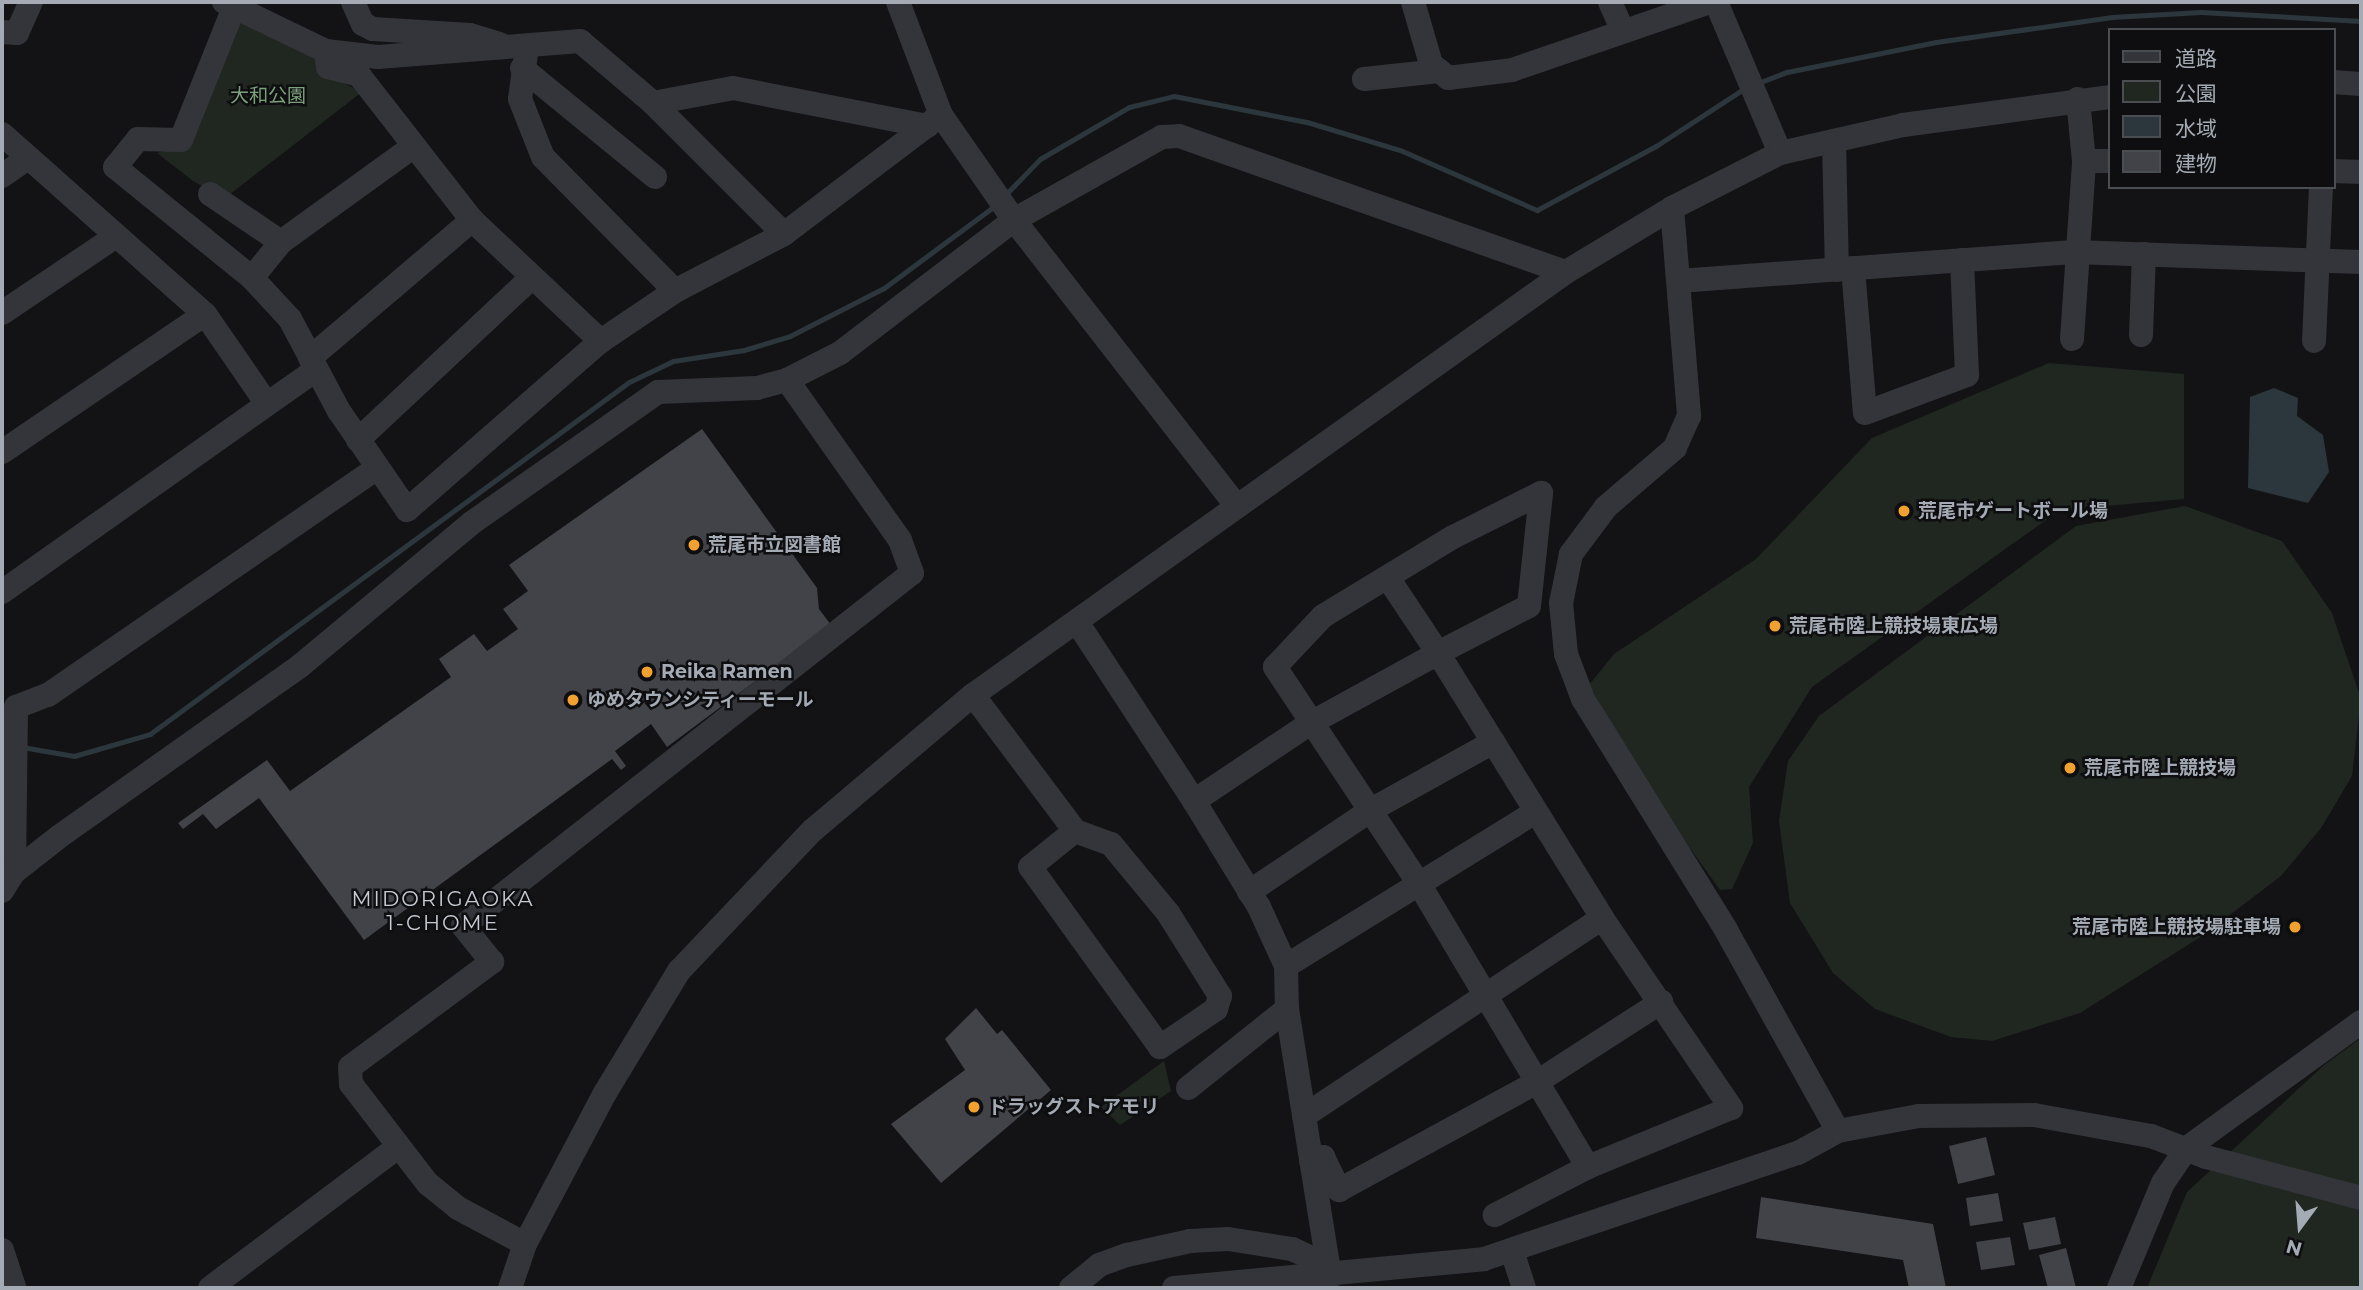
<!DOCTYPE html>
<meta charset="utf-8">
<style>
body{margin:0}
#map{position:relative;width:2363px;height:1290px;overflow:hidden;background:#131315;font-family:Montserrat,"Noto Sans JP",sans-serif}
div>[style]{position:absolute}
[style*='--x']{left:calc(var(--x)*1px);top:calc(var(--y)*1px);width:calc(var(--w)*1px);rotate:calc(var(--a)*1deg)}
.green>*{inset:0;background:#1f2720}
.water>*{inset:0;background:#2c373d}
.stream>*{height:5px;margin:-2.5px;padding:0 2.5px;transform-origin:2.5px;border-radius:2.5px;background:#2c373d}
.building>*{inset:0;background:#424348}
.minor>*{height:24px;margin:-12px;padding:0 12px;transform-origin:12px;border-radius:12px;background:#34353a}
.dots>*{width:19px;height:19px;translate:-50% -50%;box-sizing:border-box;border:4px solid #0e0e10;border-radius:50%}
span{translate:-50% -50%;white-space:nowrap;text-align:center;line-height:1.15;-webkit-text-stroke:5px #0e0e10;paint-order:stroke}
.park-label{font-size:19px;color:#7ca07b}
.poi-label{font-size:19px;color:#a4abb5;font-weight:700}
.left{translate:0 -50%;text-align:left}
.right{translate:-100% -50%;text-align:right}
.neighbourhood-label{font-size:21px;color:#c5c9d1;letter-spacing:2px}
.frame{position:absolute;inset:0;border:4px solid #a4abb5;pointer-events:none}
.legend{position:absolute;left:2108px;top:28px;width:228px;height:161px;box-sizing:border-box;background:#0e0e10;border:2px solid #4a4d52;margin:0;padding:9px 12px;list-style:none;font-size:21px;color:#a4abb5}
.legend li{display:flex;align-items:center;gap:14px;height:35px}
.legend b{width:35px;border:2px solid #4a4d52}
.north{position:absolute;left:2265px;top:1192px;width:70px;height:70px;-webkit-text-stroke:5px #0e0e10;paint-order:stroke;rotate:196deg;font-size:19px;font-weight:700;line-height:28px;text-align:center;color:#a4abb5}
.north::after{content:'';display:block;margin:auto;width:24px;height:32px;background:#a4abb5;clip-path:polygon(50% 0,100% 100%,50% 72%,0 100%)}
</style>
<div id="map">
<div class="green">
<i style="clip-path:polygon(243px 18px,318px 53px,317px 70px,362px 92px,225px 198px,193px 181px,157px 153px,188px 145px)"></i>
<i style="clip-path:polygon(2049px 363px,2184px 374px,2184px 499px,2060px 510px,1812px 687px,1749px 787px,1753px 843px,1732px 889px,1720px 890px,1657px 802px,1589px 685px,1614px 654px,1756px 559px,1872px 438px)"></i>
<i style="clip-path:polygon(2185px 506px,2282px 541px,2332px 613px,2361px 699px,2352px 776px,2321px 828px,2281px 876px,2202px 936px,2080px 1013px,1992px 1041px,1951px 1037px,1875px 1009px,1833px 973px,1790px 903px,1779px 821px,1788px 761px,1819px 716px,2076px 526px)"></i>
<i style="clip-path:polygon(2361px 1038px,2361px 1288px,2147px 1288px,2187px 1192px,2323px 1066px)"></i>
<i style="clip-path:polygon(1164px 1061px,1171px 1091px,1120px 1125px,1101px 1107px)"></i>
</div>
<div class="water">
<i style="clip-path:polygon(2274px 388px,2298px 398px,2297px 416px,2323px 435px,2329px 472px,2308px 503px,2248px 488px,2250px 397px)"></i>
</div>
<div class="stream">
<i style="--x:1758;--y:83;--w:31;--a:-21"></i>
<i style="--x:1787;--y:72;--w:152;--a:-11.4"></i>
<i style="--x:1936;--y:42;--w:178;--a:-8.1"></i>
<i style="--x:2112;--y:17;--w:89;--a:-3.2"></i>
<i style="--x:2201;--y:12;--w:160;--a:3.2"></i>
<i style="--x:1006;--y:194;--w:49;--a:-45.8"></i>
<i style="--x:1040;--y:159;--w:103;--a:-30.3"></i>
<i style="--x:1129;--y:107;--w:46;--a:-13.7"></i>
<i style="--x:1174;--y:96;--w:136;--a:11.1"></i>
<i style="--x:1307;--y:122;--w:97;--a:16.8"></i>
<i style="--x:1400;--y:150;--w:150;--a:23.7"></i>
<i style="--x:1537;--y:210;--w:135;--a:-28.3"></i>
<i style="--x:1656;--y:146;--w:106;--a:-33.1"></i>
<i style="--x:22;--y:747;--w:53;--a:9.8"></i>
<i style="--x:74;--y:756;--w:79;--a:-16.1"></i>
<i style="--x:150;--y:734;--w:594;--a:-36.31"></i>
<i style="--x:629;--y:382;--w:49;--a:-25.5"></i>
<i style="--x:673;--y:361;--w:72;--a:-8.8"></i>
<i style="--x:744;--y:350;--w:48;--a:-16.9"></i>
<i style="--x:790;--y:336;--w:106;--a:-27.1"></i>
<i style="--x:884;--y:288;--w:141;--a:-36.6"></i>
</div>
<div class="building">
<i style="clip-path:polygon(702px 429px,817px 588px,819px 609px,831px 625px,667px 747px,651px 724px,615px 751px,626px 766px,621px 770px,612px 759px,364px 940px,259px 798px,216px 829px,203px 814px,183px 829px,178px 823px,267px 760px,290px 791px,451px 677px,439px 659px,474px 634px,487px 651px,518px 629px,503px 609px,528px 591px,509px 565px)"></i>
<i style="clip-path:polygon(976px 1008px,997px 1034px,1002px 1030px,1051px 1090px,941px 1183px,891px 1124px,965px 1070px,945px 1039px)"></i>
<i style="clip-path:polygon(1986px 1137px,1995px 1175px,1958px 1184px,1949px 1146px)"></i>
<i style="clip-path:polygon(1998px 1193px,2003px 1221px,1970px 1226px,1966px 1198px)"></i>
<i style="clip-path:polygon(1761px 1197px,1933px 1224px,1946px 1288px,1909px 1288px,1903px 1260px,1756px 1238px)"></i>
<i style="clip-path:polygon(2055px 1217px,2061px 1244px,2029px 1250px,2023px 1223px)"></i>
<i style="clip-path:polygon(2010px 1237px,2015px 1265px,1981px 1270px,1976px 1242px)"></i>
<i style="clip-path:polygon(2066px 1248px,2076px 1288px,2048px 1288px,2039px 1255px)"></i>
</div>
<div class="minor">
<i style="--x:224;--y:2;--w:113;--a:25.7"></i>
<i style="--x:326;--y:51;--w:52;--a:6.6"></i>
<i style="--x:378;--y:57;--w:203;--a:-4.5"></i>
<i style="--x:580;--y:41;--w:96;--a:40.3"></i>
<i style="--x:653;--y:103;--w:185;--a:45"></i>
<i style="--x:353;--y:2;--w:24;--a:66"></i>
<i style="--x:363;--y:24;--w:11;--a:27"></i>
<i style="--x:373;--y:29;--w:97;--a:3.5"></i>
<i style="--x:470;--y:35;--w:31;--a:17"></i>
<i style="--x:898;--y:2;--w:121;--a:69.2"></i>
<i style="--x:941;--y:115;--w:128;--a:55.2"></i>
<i style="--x:1014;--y:220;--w:361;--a:52.1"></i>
<i style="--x:1413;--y:2;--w:65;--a:73.8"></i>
<i style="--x:1431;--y:64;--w:22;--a:39"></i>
<i style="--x:1448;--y:78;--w:64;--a:-7.1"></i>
<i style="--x:1512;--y:70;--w:208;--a:-19"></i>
<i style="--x:1610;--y:2;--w:32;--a:66"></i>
<i style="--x:1716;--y:2;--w:164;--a:67"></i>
<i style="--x:235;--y:5;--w:145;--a:111.8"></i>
<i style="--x:181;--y:140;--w:43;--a:-178.7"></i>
<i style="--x:138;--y:139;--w:36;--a:129"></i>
<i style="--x:115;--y:167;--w:176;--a:39"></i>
<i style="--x:2;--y:32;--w:15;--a:4"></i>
<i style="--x:17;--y:33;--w:34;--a:-66"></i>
<i style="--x:527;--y:46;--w:53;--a:97.5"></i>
<i style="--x:520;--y:99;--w:62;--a:68.4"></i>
<i style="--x:543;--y:157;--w:188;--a:45.4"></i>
<i style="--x:326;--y:51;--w:16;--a:83"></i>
<i style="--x:328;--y:67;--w:32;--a:14"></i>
<i style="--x:359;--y:75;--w:184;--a:52.1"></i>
<i style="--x:472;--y:220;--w:177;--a:43.2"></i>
<i style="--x:522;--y:68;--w:172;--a:39.3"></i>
<i style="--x:1364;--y:79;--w:76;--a:-6"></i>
<i style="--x:2333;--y:82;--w:28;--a:4"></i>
<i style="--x:2078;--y:99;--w:62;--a:84.5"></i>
<i style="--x:2084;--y:161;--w:25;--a:0"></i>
<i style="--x:653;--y:103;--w:81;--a:-10.6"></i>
<i style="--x:733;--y:88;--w:198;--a:11.1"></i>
<i style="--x:2;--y:134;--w:271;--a:41.6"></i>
<i style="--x:205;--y:314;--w:109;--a:55.4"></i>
<i style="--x:1834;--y:141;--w:129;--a:88.7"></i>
<i style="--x:414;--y:146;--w:164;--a:144.2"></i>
<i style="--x:281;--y:242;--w:46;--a:128.9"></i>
<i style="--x:252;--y:278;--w:56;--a:47.2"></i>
<i style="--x:290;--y:319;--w:104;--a:62"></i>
<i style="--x:339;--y:411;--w:120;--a:55.5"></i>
<i style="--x:407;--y:510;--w:257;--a:-41.1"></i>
<i style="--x:601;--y:341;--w:89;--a:-34"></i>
<i style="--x:675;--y:291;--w:123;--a:-27.6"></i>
<i style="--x:784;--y:234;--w:197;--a:-37.2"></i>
<i style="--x:2333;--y:171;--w:28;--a:2"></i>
<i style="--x:2;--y:176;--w:32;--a:-35"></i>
<i style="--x:210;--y:194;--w:86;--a:34.1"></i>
<i style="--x:1672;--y:208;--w:209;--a:85.3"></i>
<i style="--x:1689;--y:416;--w:35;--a:114"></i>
<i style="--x:1675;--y:448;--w:91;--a:139.5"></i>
<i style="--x:1606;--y:507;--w:59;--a:126.7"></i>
<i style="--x:1571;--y:554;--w:50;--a:101.5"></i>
<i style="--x:1561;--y:603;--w:51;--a:84.4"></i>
<i style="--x:1566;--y:654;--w:48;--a:69.3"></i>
<i style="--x:1583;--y:699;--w:272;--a:58.2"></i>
<i style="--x:1726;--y:930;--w:230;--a:60.9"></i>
<i style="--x:1853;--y:268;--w:145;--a:85.3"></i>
<i style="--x:1865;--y:413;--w:109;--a:-20.4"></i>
<i style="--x:1967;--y:375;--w:115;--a:-92.5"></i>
<i style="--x:1679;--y:281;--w:396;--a:-4.2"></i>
<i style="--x:2074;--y:252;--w:287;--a:2"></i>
<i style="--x:2;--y:313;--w:138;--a:-34"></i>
<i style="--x:2141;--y:335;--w:81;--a:-87.9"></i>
<i style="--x:2072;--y:339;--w:178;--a:-86.1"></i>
<i style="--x:2314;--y:341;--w:154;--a:-87.4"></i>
<i style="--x:310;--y:358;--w:213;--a:-40.4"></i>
<i style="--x:358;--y:440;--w:238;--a:-43.1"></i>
<i style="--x:2;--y:452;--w:245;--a:-34.2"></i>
<i style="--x:1388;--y:578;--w:90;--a:56.3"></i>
<i style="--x:1438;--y:653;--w:102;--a:-27.3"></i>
<i style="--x:1529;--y:606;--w:114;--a:-83.9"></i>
<i style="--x:1541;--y:493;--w:98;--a:153.4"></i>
<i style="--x:1453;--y:537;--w:152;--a:148.7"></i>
<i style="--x:1323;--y:616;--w:70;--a:133.3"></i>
<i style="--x:1275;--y:667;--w:258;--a:56.4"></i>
<i style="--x:1418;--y:882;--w:332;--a:59.2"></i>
<i style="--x:2;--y:592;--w:384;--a:-35.3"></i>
<i style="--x:1077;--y:622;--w:214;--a:56.8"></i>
<i style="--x:1194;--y:801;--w:124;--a:58.5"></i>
<i style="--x:1259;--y:907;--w:65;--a:65.4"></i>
<i style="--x:1286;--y:966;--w:43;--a:88.7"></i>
<i style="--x:1287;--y:1009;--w:271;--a:80.9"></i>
<i style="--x:973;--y:695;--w:170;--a:53.1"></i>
<i style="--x:1075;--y:831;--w:38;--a:20"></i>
<i style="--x:1111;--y:844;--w:89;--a:50.4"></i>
<i style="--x:1168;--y:913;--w:98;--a:57.9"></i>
<i style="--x:1220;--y:996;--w:14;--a:107"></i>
<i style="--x:1216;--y:1009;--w:68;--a:145.8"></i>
<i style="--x:1160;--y:1047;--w:222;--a:-125.8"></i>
<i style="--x:1030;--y:867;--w:58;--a:-38.7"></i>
<i style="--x:16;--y:707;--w:34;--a:-21"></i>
<i style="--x:48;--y:695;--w:400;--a:-34.6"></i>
<i style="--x:1194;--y:801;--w:138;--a:-33.8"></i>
<i style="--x:1309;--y:724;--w:147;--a:-28.8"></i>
<i style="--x:1438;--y:653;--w:312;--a:58.2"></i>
<i style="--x:1602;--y:918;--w:230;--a:55.8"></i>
<i style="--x:1731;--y:1108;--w:155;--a:157.6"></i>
<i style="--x:1588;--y:1167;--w:105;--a:152.7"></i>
<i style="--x:14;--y:872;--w:165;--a:-89.3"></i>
<i style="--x:2;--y:891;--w:22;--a:-58"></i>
<i style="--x:14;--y:872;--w:58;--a:-38"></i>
<i style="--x:60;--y:836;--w:294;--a:-35.3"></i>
<i style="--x:300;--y:666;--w:225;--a:-39.8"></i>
<i style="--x:473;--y:522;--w:226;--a:-35.1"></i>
<i style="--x:658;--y:392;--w:99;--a:-2.3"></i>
<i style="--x:757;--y:388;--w:31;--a:-15"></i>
<i style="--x:787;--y:380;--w:59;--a:-27"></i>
<i style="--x:840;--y:353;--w:219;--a:-37.4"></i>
<i style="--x:1014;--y:220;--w:170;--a:-29.3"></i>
<i style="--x:1162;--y:137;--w:17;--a:-3"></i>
<i style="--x:1179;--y:136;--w:410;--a:19.4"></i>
<i style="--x:1249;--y:892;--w:147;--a:-33.9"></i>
<i style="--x:1371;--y:810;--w:140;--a:-29.1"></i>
<i style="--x:1286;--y:966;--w:293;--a:-31.7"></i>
<i style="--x:1188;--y:1088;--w:127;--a:-38.6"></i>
<i style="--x:1304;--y:1116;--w:358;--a:-33.6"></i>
<i style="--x:1311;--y:1161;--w:13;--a:-18"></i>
<i style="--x:1323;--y:1157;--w:37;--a:64"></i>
<i style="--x:1339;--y:1190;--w:226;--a:-28.6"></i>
<i style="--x:1537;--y:1082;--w:148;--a:-32.8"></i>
<i style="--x:525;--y:1244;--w:76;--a:-151.8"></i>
<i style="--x:458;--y:1208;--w:38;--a:-141"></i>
<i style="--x:428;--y:1184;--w:126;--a:-127.6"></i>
<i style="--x:351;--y:1084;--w:17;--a:-93"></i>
<i style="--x:350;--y:1067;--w:177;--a:-36.5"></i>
<i style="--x:492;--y:962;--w:46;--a:-128.9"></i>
<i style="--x:463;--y:926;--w:571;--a:-38.17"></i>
<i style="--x:912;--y:573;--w:35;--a:-110"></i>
<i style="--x:900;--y:540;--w:196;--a:-125.2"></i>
<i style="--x:2;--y:1250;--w:40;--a:72"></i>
<i style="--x:1512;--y:1251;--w:39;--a:72"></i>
<i style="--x:210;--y:1288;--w:231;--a:-36.9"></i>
<i style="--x:510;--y:1288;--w:46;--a:-71.2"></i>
<i style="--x:525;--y:1244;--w:171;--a:-62.1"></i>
<i style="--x:605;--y:1093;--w:143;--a:-58.8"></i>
<i style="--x:679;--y:971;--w:195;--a:-46.5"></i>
<i style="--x:813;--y:830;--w:209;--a:-40.2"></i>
<i style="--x:973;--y:695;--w:728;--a:-35.5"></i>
<i style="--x:1566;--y:272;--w:124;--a:-31.1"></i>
<i style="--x:1672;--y:208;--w:121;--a:-27"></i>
<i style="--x:1780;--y:153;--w:126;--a:-12.8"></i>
<i style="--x:1903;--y:125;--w:208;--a:-7.7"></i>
<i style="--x:1071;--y:1288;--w:36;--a:-39"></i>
<i style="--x:1099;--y:1265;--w:30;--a:-20"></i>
<i style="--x:1127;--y:1255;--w:65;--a:-12.5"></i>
<i style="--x:1190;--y:1241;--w:38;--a:-3"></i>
<i style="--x:1228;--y:1239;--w:65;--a:8.9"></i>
<i style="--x:1292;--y:1249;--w:23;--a:25"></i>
<i style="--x:1313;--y:1259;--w:25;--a:47"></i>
<i style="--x:1174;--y:1288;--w:311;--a:-5.3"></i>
<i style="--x:1484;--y:1259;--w:331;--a:-18.7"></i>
<i style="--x:1798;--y:1153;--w:46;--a:-28.8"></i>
<i style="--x:1838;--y:1131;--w:82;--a:-10.5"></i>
<i style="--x:1919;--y:1116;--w:115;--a:-0.5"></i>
<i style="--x:2034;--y:1115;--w:119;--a:10.2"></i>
<i style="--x:2151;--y:1136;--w:59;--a:20.9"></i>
<i style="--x:2206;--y:1157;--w:160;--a:14.8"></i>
<i style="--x:2119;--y:1288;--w:114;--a:-67.3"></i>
<i style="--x:2163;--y:1183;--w:42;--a:-55.6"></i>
<i style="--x:2187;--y:1148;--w:215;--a:-35.9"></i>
</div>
<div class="dots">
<i style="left:1904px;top:511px;background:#f1a12f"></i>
<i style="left:694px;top:545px;background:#f1a12f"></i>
<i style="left:1775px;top:626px;background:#f1a12f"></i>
<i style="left:647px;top:672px;background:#f1a12f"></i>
<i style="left:573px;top:700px;background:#f1a12f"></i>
<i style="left:2070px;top:768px;background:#f1a12f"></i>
<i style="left:2295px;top:927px;background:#f1a12f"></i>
<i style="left:974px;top:1107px;background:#f1a12f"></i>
</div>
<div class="park-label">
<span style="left:268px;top:96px">大和公園</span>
</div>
<div class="poi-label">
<span class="left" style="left:1918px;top:511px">荒尾市ゲートボール場</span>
<span class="left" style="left:708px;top:545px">荒尾市立図書館</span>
<span class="left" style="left:1789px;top:626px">荒尾市陸上競技場東広場</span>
<span class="left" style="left:661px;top:672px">Reika Ramen</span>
<span class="left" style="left:587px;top:700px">ゆめタウンシティーモール</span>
<span class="left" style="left:2084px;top:768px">荒尾市陸上競技場</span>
<span class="right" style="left:2281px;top:927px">荒尾市陸上競技場駐車場</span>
<span class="left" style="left:988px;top:1107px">ドラッグストアモリ</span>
</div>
<div class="neighbourhood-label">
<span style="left:443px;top:911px">MIDORIGAOKA<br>1-CHOME</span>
</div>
<div class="frame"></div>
<ul class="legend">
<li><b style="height:9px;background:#34353a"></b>道路</li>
<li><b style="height:19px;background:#1f2720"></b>公園</li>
<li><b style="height:19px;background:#2c373d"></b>水域</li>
<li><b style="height:19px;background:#424348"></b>建物</li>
</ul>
<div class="north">N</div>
</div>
